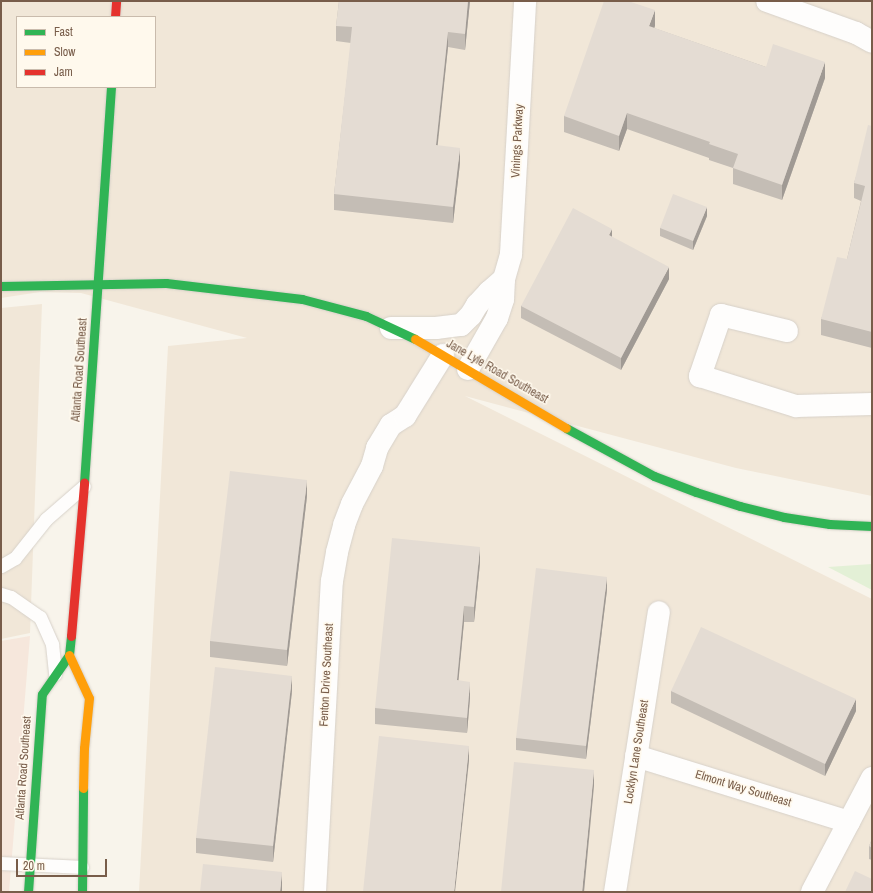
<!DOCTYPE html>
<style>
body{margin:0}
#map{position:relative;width:873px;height:893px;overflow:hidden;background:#f8f4eb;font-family:"Archivo Narrow",sans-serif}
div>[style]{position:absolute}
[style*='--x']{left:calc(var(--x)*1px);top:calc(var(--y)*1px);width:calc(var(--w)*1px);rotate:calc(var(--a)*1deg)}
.residential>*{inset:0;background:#f1e7d8}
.commercial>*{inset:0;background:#f6e7dc}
.green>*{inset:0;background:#e3f0d6}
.roads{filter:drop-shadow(0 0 1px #d7d1c9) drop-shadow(0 0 1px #d7d1c9)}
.lane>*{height:13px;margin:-6.5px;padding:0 6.5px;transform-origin:6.5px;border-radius:6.5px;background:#fefdfc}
.street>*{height:22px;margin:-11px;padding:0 11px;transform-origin:11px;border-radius:11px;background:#fefdfc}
.fast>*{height:9px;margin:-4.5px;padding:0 4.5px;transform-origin:4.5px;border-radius:4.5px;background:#30b455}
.slow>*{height:9px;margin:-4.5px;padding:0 4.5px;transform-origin:4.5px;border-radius:4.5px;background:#ff9f0a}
.jam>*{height:9px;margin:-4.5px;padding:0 4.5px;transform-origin:4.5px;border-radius:4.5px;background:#e5322d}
.wall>*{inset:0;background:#c4bdb5}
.shaded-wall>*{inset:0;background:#a09a94}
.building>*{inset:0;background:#e4dcd3}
span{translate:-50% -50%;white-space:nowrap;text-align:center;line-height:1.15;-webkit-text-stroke:3px #fff9ed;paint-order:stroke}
.street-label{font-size:12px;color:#785d4a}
.frame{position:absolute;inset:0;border:2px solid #785d4a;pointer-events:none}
.legend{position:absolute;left:16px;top:16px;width:140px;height:72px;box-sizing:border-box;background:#fff9ed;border:1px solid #c9bbac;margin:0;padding:5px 7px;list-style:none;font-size:12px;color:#785d4a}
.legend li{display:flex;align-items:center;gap:8px;height:20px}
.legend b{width:20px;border:1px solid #c9bbac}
.scale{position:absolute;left:16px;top:859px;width:91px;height:18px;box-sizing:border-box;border:2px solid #785d4a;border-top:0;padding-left:5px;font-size:12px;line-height:14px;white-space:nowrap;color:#785d4a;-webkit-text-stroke:3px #fff9ed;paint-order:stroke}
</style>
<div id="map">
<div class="residential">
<i style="clip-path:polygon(evenodd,1px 1px,872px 1px,872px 496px,736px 468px,465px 396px,872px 599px,872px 892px,139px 892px,168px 346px,247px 338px,81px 293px,40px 292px,1px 298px,1px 1px,17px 17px,155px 17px,155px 87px,17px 87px,17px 17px)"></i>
<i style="clip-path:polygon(42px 304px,30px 633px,1px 639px,1px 308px)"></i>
</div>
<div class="commercial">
<i style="clip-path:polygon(30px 636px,9px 892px,1px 892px,1px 641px)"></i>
</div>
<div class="green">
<i style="clip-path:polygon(872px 564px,872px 590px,828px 567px)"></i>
</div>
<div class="roads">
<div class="lane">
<i style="--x:1;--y:566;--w:16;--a:-30"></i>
<i style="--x:15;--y:558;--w:50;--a:-51.5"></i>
<i style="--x:46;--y:519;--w:50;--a:-41"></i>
<i style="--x:1;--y:594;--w:10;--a:17"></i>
<i style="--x:11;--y:597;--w:35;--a:35"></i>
<i style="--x:40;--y:617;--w:30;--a:66"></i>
<i style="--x:52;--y:644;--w:30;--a:84"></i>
<i style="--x:1;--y:863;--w:81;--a:2.8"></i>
</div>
<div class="street">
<i style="--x:767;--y:1;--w:95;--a:19.8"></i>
<i style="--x:856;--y:33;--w:18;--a:29"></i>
<i style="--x:391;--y:328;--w:45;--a:0"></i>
<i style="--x:436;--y:328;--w:25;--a:-7"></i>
<i style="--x:461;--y:325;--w:14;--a:-45"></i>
<i style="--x:471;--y:315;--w:12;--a:-59"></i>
<i style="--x:477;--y:305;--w:18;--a:-47"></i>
<i style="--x:489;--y:292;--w:20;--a:-41"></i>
<i style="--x:787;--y:331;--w:68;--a:-166.4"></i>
<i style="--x:721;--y:315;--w:65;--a:109"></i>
<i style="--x:700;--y:376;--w:101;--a:17.4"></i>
<i style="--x:796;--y:406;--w:76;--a:-1.5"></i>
<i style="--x:468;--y:369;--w:59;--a:-60.4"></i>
<i style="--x:497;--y:318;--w:20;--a:-72"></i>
<i style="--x:503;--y:299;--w:20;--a:-87"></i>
<i style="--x:504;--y:279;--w:26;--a:-74"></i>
<i style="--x:511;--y:254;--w:253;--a:-86.8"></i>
<i style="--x:636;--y:756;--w:223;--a:17.2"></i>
<i style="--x:315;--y:892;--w:311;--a:-86.9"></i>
<i style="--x:332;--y:581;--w:29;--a:-80"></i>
<i style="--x:337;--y:552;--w:28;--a:-75"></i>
<i style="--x:344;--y:525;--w:22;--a:-69"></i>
<i style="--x:352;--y:504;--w:43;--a:-62.2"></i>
<i style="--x:372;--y:466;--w:19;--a:-74"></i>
<i style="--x:377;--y:448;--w:27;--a:-59"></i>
<i style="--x:391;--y:425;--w:17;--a:-33"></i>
<i style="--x:405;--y:416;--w:72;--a:-58.1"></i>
<i style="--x:615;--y:892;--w:283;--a:-81.1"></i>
<i style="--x:812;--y:892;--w:129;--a:-62.2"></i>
</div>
<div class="fast">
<i style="--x:1;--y:286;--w:165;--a:-1"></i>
<i style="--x:166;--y:283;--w:137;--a:6.7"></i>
<i style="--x:302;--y:299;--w:66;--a:14.9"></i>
<i style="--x:366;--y:316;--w:54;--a:25.1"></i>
<i style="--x:566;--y:428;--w:100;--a:28.6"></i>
<i style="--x:654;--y:476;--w:45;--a:20.9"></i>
<i style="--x:696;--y:492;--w:46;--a:17.7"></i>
<i style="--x:740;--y:506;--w:45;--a:14"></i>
<i style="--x:784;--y:517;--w:46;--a:8.8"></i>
<i style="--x:829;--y:524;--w:43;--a:2.7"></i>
<i style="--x:84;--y:483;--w:397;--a:-86.1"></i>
<i style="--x:28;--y:892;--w:198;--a:-86"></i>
<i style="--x:42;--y:694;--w:47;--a:-55.3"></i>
<i style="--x:69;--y:655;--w:19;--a:-84"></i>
<i style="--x:82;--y:892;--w:104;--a:-89.4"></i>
</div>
<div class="slow">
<i style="--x:415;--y:339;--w:175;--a:30.5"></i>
<i style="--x:69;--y:655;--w:47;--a:65.1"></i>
<i style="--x:89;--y:698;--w:50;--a:95.7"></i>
<i style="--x:84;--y:748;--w:40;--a:91.4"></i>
</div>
<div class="jam">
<i style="--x:115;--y:17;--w:16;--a:-86"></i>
<i style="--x:71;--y:636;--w:154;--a:-85.1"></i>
</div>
</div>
<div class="wall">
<i style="clip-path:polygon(339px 1px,470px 1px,465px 50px,448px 47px,437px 145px,460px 163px,453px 223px,334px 210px,334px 194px,351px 43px,336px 41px,336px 26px)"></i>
<i style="clip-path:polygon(655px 26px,654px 28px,766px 67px,825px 78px,782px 200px,733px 184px,733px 168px,709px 160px,709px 158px,627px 129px,619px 151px,564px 132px,564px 116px)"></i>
<i style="clip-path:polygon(872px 126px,872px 348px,821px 335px,821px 319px,847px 259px,861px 201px,854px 198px,854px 183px)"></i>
<i style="clip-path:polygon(707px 216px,693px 250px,660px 236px,660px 228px)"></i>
<i style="clip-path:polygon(612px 237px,669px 279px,621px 370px,521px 318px,521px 306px)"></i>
<i style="clip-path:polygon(307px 496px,287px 666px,210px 657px,210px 641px)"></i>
<i style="clip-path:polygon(480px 563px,474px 622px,464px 622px,458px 681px,470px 698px,467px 733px,375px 724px,375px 708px)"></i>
<i style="clip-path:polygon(607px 590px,586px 759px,516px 750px,516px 738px)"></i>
<i style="clip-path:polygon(292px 691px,273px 862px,196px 853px,196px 838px)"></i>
<i style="clip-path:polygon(671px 691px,856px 711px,825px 776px,671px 703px)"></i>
<i style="clip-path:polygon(872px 839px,872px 860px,869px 859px,869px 846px)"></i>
</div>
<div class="shaded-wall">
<i style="clip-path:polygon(468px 1px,470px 1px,465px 50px,465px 34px)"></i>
<i style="clip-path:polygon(655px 10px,655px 26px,649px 42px,649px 26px)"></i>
<i style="clip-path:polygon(448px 32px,448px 47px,436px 161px,436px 145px)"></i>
<i style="clip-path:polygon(825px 62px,825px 78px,782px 200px,782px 185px)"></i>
<i style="clip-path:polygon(627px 113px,627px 129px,619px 151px,619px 136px)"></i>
<i style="clip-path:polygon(460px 148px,460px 163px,453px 223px,453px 207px)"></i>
<i style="clip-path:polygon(707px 207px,707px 216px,693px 250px,693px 241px)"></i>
<i style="clip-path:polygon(612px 229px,612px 242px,609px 235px)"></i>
<i style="clip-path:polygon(669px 267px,669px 279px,621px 370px,621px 358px)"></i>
<i style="clip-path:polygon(307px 480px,307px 496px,287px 666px,287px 650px)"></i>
<i style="clip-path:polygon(480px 547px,480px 563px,474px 622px,474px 607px)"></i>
<i style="clip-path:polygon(607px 577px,607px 590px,586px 759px,586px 746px)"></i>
<i style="clip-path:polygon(464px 606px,464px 622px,457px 696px,457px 680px)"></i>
<i style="clip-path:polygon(292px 676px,292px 691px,273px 862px,273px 846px)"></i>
<i style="clip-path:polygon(470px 682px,470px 698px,467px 733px,467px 718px)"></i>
<i style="clip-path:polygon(856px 699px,856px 711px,825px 776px,825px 764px)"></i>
<i style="clip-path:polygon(469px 746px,469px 761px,455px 892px,454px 892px)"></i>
<i style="clip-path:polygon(594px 770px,594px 786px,584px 892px,582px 892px)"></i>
<i style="clip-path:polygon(282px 872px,282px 892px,280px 892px)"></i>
</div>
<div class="building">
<i style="clip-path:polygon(339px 1px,468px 1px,465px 34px,448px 32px,436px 145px,460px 148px,453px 207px,334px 194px,352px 27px,336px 26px)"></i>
<i style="clip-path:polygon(604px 1px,628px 1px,655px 10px,649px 26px,766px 67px,773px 44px,825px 62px,782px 185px,733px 168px,738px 154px,709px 144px,710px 142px,627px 113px,619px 136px,564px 116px)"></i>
<i style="clip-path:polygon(868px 125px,872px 126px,872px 332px,821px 319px,837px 257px,847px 259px,865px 186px,854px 183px)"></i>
<i style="clip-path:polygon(673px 194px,707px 207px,693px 241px,660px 228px)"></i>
<i style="clip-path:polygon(573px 208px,612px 229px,609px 235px,669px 267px,621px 358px,521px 306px)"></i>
<i style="clip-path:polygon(230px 471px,307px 480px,287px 650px,210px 641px)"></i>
<i style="clip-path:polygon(392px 538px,480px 547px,474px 607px,464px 606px,457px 680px,470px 682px,467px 718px,375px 708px)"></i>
<i style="clip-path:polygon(536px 568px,607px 577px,586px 746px,516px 738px)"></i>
<i style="clip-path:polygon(701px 627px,856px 699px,825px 764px,671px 691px)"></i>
<i style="clip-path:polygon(215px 667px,292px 676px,273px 846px,196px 838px)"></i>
<i style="clip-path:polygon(379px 736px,469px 746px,454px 892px,363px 892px)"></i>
<i style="clip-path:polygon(514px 762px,594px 770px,582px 892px,501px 892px)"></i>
<i style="clip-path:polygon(872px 839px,872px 848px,869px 846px)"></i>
<i style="clip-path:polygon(203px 864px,282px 872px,280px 892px,200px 892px)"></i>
<i style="clip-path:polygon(855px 871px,872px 879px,872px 892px,845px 892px)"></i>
</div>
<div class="street-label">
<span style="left:518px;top:141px;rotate:-87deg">Vinings Parkway</span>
<span style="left:80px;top:370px;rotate:-86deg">Atlanta Road Southeast</span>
<span style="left:497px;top:372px;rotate:30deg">Jane Lyle Road Southeast</span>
<span style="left:327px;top:675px;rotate:-87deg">Fenton Drive Southeast</span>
<span style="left:637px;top:752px;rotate:-81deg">Locklyn Lane Southeast</span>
<span style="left:24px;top:768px;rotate:-86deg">Atlanta Road Southeast</span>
<span style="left:743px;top:789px;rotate:17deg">Elmont Way Southeast</span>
</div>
<div class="frame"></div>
<ul class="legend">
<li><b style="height:5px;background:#30b455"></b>Fast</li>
<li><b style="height:5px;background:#ff9f0a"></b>Slow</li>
<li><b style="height:5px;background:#e5322d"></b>Jam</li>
</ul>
<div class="scale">20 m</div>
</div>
